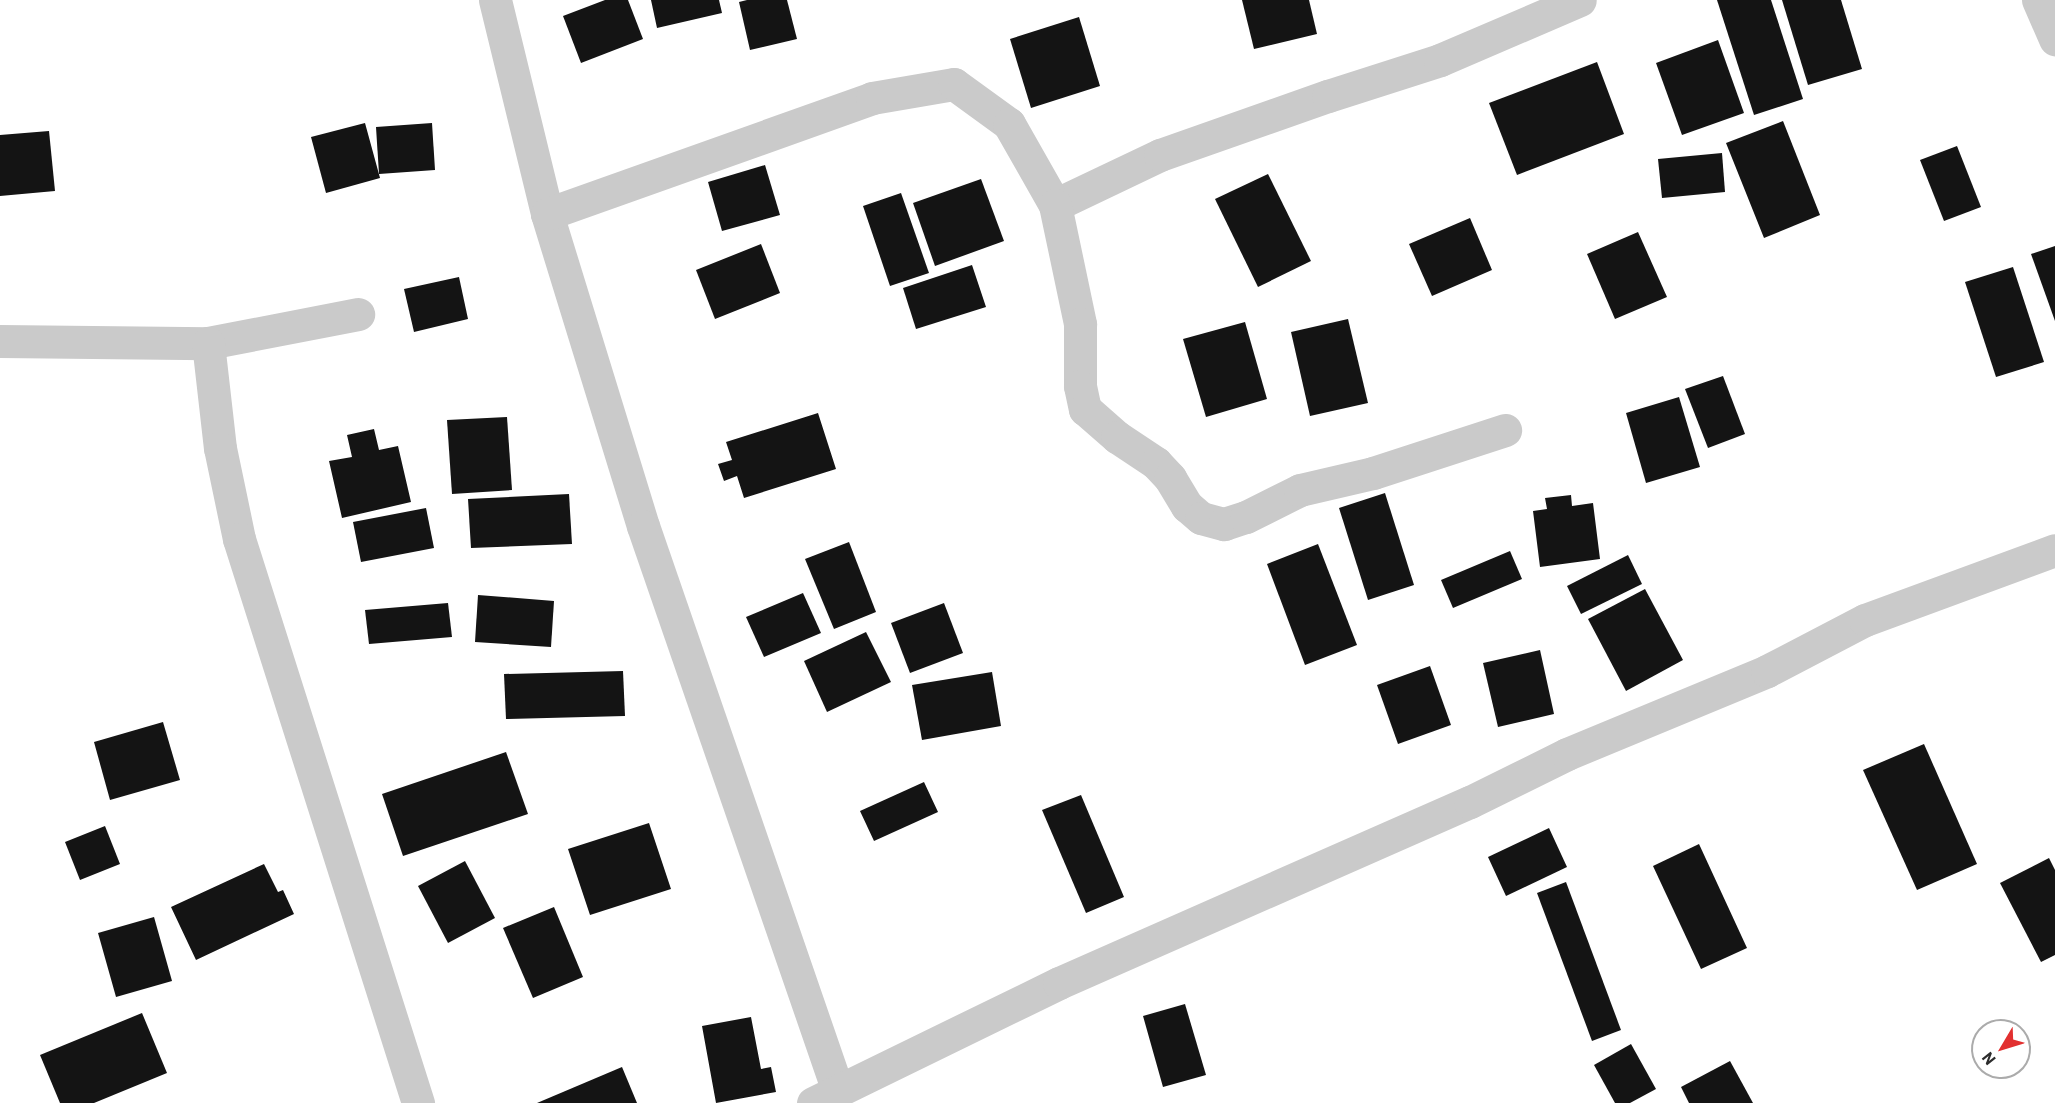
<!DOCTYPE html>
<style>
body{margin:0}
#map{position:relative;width:2055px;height:1103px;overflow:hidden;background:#fff;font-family:Barlow,sans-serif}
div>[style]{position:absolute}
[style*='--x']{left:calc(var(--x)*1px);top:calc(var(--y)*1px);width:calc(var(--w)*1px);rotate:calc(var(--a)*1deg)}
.building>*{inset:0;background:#141414}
.minor>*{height:33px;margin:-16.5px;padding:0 16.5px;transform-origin:16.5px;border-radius:16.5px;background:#cacaca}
span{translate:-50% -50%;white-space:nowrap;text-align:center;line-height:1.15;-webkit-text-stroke:6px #fff;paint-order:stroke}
.north{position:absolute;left:1971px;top:1019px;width:60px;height:60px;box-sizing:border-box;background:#fff;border:2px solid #ababab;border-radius:50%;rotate:232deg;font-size:16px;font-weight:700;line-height:24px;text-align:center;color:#2d2d2d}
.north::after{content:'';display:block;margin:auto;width:21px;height:27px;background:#e23030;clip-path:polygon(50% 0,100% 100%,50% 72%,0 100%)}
</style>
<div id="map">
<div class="building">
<i style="clip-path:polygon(605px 0,628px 0,643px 39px,581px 63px,563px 16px)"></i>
<i style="clip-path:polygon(651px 0,719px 0,722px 13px,657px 28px)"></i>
<i style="clip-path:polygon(747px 0,787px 0,797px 39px,750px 50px,739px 2px)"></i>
<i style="clip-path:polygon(1242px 0,1309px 0,1317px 34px,1254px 49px)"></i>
<i style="clip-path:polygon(1717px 0,1771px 0,1803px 99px,1754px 115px)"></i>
<i style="clip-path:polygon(1782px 0,1841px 0,1862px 69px,1808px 85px)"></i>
<i style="clip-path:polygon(1079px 17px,1100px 86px,1031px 108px,1010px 39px)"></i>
<i style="clip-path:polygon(1718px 40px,1744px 113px,1682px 135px,1656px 63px)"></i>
<i style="clip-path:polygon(1597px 62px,1624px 134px,1517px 175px,1489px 103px)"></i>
<i style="clip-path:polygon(1783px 121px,1820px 215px,1764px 238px,1726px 143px)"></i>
<i style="clip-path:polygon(365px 123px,380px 178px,326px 193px,311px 137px)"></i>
<i style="clip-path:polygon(432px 123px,435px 170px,379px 174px,376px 127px)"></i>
<i style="clip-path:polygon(49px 131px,55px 191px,0 196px,0 135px)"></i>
<i style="clip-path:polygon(1957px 146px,1981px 207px,1944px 221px,1920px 160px)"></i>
<i style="clip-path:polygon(1722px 153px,1725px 192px,1662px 198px,1658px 159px)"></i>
<i style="clip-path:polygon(765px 165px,780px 215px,722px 231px,708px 182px)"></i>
<i style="clip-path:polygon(1268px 174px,1311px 261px,1258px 287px,1215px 199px)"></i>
<i style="clip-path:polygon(981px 179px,1004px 241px,935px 266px,913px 203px)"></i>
<i style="clip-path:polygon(901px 193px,929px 273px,890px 286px,863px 206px)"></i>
<i style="clip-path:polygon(1470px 218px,1492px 270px,1432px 296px,1409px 244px)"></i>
<i style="clip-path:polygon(1638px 232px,1667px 297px,1615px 319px,1587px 254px)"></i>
<i style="clip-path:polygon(761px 244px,780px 293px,715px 319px,696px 270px)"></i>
<i style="clip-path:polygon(2055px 246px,2055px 321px,2031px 254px)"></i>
<i style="clip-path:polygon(972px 265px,986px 307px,916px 329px,903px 288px)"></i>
<i style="clip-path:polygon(2013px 267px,2044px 362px,1996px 377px,1965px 282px)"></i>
<i style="clip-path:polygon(459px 277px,468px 319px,414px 332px,404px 289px)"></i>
<i style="clip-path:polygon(1348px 319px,1368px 403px,1310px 416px,1291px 332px)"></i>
<i style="clip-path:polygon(1245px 322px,1267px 399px,1206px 417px,1183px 339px)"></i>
<i style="clip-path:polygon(1723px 376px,1745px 434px,1708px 448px,1685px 389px)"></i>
<i style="clip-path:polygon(1679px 397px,1700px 467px,1646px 483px,1626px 413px)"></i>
<i style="clip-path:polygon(818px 413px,836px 469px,744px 498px,737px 476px,724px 481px,718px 464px,732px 460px,726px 442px)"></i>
<i style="clip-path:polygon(507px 417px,512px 490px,452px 494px,447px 420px)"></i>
<i style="clip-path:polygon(374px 429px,379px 450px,398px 446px,411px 502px,342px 518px,329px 461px,352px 457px,347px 435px)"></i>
<i style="clip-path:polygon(1385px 493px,1414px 585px,1368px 600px,1339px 508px)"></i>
<i style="clip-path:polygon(569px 494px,572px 544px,471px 548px,468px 499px)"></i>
<i style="clip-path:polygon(1571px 495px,1572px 506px,1593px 503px,1600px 559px,1540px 567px,1533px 511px,1547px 509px,1545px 498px)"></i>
<i style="clip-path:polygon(426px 508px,434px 548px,361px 562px,353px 522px)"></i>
<i style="clip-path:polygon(849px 542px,876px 612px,834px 629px,805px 559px)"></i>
<i style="clip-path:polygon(1318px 544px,1357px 645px,1305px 665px,1267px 564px)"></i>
<i style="clip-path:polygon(1510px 551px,1522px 579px,1453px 608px,1441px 580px)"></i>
<i style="clip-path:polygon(1628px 555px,1642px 584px,1581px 614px,1567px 586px)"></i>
<i style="clip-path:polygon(1645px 589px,1683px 660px,1626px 691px,1588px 619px)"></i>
<i style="clip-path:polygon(803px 593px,821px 633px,764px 657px,746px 617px)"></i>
<i style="clip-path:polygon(478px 595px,554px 601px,551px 647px,475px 642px)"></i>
<i style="clip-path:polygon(448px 603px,452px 637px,369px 644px,365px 610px)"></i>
<i style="clip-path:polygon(944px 603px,963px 653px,910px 673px,891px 623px)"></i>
<i style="clip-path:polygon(866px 632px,891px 682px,827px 712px,804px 661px)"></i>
<i style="clip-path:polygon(1540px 650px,1554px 714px,1498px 727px,1483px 663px)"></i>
<i style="clip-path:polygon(1430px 666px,1451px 725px,1398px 744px,1377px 685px)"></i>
<i style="clip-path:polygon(623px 671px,625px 716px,506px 719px,504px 674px)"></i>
<i style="clip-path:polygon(992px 672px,1001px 726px,922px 740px,912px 685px)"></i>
<i style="clip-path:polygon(163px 722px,180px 780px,110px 800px,94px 742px)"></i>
<i style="clip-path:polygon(1924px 744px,1977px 864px,1917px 890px,1863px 770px)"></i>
<i style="clip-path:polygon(506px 752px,528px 814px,403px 856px,382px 794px)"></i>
<i style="clip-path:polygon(924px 782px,938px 812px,874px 841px,860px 811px)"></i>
<i style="clip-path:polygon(1081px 795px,1124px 897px,1086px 913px,1042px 810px)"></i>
<i style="clip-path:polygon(649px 823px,671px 889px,590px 915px,568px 849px)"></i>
<i style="clip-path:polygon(105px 826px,120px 864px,80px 880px,65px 842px)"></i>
<i style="clip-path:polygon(1549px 828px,1567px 867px,1506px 896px,1488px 857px)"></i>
<i style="clip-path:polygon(1699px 844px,1747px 948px,1701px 969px,1653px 866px)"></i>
<i style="clip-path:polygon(2049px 858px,2055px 870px,2055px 955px,2041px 962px,2000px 883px)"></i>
<i style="clip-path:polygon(465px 861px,495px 918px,448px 943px,418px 886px)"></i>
<i style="clip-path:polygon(264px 864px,278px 892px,283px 890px,294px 914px,196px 960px,171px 907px)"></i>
<i style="clip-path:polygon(1566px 882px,1621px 1030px,1592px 1041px,1537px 893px)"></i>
<i style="clip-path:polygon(554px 907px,583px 977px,533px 998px,503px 928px)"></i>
<i style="clip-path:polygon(154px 917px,172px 981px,116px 997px,98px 933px)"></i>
<i style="clip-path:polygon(1185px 1004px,1206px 1075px,1163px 1087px,1143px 1016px)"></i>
<i style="clip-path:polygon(142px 1013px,167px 1073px,94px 1103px,60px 1103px,40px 1055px)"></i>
<i style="clip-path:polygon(751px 1017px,761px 1069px,771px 1067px,776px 1092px,716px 1103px,702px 1026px)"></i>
<i style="clip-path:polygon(1631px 1044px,1656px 1089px,1630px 1103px,1615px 1103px,1594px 1065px)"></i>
<i style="clip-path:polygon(1730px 1061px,1753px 1103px,1689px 1103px,1681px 1087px)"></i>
<i style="clip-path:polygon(622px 1067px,637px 1103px,537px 1103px)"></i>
</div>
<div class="minor">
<i style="--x:495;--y:0;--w:220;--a:76.3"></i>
<i style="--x:547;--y:214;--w:326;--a:72.9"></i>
<i style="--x:643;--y:526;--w:598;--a:70.96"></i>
<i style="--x:2038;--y:0;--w:43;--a:66.4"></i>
<i style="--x:1055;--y:205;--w:116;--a:-25.5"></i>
<i style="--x:1160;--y:155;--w:178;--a:-19.4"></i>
<i style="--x:1328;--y:96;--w:118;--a:-17.8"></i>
<i style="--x:1440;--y:60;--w:152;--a:-23.2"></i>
<i style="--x:547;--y:214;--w:345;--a:-19.6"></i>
<i style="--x:872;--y:98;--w:83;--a:-9.7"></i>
<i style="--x:954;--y:84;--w:68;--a:36"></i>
<i style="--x:1009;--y:124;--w:93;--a:60.4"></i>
<i style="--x:1055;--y:205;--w:122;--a:78.1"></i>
<i style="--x:1080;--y:324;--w:62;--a:90"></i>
<i style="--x:1080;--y:386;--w:24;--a:78"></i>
<i style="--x:1085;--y:409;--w:43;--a:41.2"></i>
<i style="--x:1117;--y:437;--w:47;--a:33.7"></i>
<i style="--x:1156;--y:463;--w:21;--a:47"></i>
<i style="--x:1170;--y:478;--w:33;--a:59"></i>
<i style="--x:1187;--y:506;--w:18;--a:41"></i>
<i style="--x:1201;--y:518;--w:24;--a:15"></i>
<i style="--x:1224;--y:524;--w:23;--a:-18"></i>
<i style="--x:1246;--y:517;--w:60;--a:-26.6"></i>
<i style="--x:1300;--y:490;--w:75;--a:-13.1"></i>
<i style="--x:1373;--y:473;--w:139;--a:-18"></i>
<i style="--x:0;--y:341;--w:208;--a:0.6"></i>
<i style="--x:208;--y:343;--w:153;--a:-10.9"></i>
<i style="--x:208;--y:343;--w:106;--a:83.5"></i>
<i style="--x:220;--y:448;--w:93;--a:78.2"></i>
<i style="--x:239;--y:539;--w:592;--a:72.39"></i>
<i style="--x:813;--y:1103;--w:274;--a:-26"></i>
<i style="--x:1059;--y:983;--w:449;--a:-23.8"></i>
<i style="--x:1470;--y:802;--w:108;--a:-26.3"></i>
<i style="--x:1567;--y:754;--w:217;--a:-22.5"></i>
<i style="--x:1767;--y:671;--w:110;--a:-27.5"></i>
<i style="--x:1865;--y:620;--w:202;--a:-20.2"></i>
</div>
<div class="north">N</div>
</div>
